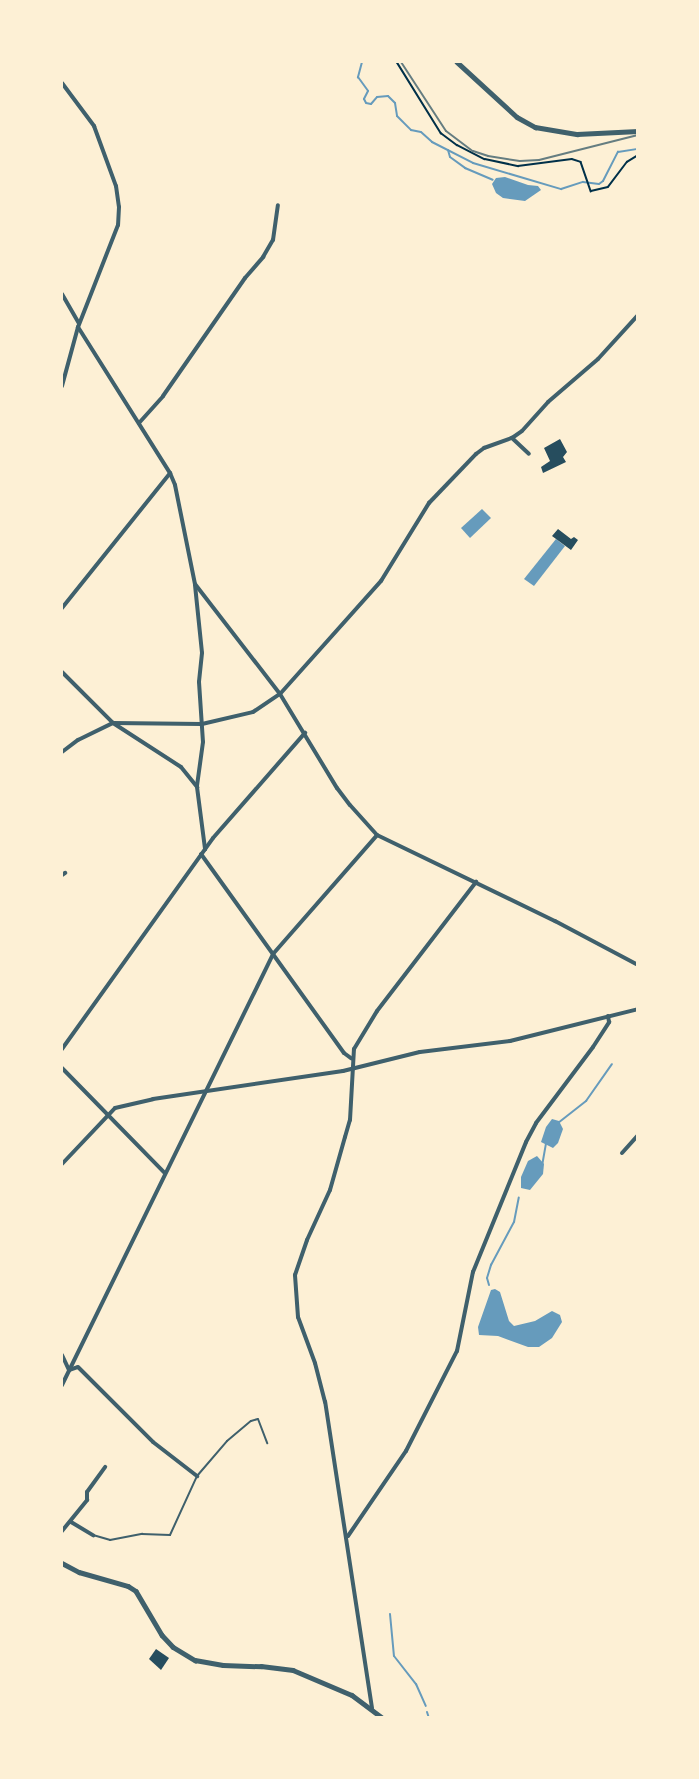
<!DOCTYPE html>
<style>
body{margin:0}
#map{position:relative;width:699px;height:1779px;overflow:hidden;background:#fdf0d5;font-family:Figtree,sans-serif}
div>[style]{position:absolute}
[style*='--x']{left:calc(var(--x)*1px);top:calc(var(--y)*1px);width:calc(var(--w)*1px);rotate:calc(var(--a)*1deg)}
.water>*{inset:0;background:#669bbc}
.stream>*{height:2px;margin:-1px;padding:0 1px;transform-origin:1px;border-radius:1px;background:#669bbc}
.building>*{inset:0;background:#264d5e}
.path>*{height:1.5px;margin:-0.75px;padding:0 0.75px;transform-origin:0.75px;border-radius:0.75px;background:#003049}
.service>*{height:2px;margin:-1px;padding:0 1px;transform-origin:1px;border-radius:1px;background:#3f606c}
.minor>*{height:4px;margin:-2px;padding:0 2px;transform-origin:2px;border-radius:2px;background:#3f606c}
.tertiary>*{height:4.5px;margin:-2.25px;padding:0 2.25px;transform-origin:2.25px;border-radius:2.25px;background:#3f606c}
.rail>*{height:2px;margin:-1px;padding:0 1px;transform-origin:1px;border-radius:1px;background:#657d81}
span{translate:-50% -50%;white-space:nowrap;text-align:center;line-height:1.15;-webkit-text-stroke:4.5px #fdf0d5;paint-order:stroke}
.frame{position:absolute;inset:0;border:63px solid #fdf0d5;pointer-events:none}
</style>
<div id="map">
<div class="water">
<i style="clip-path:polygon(505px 177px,528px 185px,538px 186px,541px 190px,525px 201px,503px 198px,496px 193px,492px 184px,496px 178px)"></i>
<i style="clip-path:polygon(482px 509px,491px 518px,470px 538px,461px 528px)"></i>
<i style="clip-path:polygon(556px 539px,565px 546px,534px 586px,524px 579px)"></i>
<i style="clip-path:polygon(552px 1119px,559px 1121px,563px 1129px,558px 1143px,553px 1148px,541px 1142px,546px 1127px)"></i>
<i style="clip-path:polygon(537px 1156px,544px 1164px,543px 1174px,530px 1190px,521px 1188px,521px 1177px,528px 1161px)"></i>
<i style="clip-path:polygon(495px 1289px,500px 1292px,509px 1321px,514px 1326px,535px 1321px,552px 1311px,560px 1315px,562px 1322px,552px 1338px,539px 1347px,528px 1347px,498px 1336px,479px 1335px,478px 1327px,491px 1290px)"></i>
</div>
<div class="stream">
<i style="--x:362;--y:62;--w:16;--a:105"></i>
<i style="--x:358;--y:77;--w:17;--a:54"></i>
<i style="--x:368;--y:91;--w:9;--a:117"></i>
<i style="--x:364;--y:99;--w:4;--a:63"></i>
<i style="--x:366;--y:103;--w:5;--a:11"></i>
<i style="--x:371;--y:104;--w:9;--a:-49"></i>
<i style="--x:377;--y:97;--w:11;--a:-5"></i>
<i style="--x:388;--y:96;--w:10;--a:45"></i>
<i style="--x:395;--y:103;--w:13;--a:81"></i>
<i style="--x:397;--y:116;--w:20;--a:45"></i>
<i style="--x:411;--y:130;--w:10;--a:11"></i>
<i style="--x:421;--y:132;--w:15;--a:42"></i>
<i style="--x:432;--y:142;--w:46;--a:27.1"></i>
<i style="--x:473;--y:163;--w:92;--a:16.5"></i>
<i style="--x:561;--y:189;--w:23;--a:-18"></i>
<i style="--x:583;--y:182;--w:16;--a:7"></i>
<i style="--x:599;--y:184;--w:5;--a:-37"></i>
<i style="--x:603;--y:181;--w:33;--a:-63"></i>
<i style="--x:618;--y:152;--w:20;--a:-9"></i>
<i style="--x:448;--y:150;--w:7;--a:74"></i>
<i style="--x:450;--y:157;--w:19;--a:36"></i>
<i style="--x:465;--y:168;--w:30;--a:23"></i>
<i style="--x:558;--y:1123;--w:36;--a:-38"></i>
<i style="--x:586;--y:1101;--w:45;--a:-54.9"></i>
<i style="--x:542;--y:1166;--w:23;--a:-80"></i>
<i style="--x:489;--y:1285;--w:7;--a:-106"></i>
<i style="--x:487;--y:1278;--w:14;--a:-73"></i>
<i style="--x:491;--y:1265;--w:49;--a:-61.9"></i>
<i style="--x:514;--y:1222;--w:25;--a:-79"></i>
<i style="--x:390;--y:1614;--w:42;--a:84.6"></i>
<i style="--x:394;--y:1656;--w:36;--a:52"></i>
<i style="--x:416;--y:1684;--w:24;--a:66"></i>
<i style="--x:427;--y:1712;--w:6;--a:72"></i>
</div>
<div class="building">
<i style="clip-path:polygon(560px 439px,567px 452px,563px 457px,566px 462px,543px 473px,541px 467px,550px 461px,544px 448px)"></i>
<i style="clip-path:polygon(558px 529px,571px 539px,574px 537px,578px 540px,571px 550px,552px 536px)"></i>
<i style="clip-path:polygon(156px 1649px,169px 1658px,161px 1670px,149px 1659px)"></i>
</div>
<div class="path">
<i style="--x:397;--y:62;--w:84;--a:58.2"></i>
<i style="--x:441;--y:133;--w:20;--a:37"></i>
<i style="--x:457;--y:145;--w:31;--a:27"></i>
<i style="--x:485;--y:159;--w:34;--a:12"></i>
<i style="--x:518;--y:166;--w:54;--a:-7.4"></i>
<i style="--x:572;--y:159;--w:9;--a:18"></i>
<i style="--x:581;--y:162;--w:31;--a:71"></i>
<i style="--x:591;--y:191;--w:17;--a:-13"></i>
<i style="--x:608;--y:187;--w:31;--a:-53"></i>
<i style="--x:627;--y:162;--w:13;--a:-32"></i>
</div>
<div class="service">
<i style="--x:93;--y:1535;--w:18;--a:16"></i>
<i style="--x:110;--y:1540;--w:33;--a:-11"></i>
<i style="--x:142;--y:1534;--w:28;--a:2"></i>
<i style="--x:170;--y:1535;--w:65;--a:-65.4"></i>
<i style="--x:197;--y:1476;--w:46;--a:-49.4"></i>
<i style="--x:227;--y:1441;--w:31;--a:-40"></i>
<i style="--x:251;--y:1421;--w:7;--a:-16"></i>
<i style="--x:258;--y:1419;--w:26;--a:69"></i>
</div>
<div class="minor">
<i style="--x:62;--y:83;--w:54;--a:53.3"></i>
<i style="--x:94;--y:126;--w:64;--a:69.9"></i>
<i style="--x:116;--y:186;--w:21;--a:82"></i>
<i style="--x:119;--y:207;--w:18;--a:93"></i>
<i style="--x:118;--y:225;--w:110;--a:111.4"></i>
<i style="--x:78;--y:327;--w:61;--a:105.2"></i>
<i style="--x:62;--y:294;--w:34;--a:60"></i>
<i style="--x:78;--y:327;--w:173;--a:57.8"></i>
<i style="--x:170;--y:473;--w:13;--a:67"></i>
<i style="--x:175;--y:485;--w:101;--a:78.6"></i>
<i style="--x:195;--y:584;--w:139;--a:52.3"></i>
<i style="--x:280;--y:694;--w:110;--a:58.8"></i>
<i style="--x:337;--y:788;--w:21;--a:53"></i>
<i style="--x:350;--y:805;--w:40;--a:48"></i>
<i style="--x:377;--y:835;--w:198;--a:25.8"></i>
<i style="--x:555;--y:921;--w:94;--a:27.9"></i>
<i style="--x:139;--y:423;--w:36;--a:-48"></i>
<i style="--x:163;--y:396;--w:144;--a:-55.2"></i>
<i style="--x:245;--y:278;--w:28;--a:-49"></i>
<i style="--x:263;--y:257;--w:20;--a:-60"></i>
<i style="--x:273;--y:240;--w:35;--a:-82"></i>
<i style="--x:512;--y:438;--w:23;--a:43"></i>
<i style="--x:195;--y:585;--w:68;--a:84.1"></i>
<i style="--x:202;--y:653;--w:29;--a:96"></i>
<i style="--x:199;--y:682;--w:60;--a:86.2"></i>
<i style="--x:203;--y:742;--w:44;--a:97.8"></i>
<i style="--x:62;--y:608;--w:173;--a:-51.3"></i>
<i style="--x:62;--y:672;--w:72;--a:45"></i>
<i style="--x:113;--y:723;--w:81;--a:32.9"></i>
<i style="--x:181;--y:767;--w:26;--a:51"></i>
<i style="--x:197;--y:787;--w:63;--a:82.6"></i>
<i style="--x:62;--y:752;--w:20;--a:-37"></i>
<i style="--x:78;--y:740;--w:39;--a:-26"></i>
<i style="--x:113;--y:723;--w:89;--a:0.6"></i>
<i style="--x:202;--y:724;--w:52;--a:-13.2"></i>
<i style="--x:253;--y:712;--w:32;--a:-34"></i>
<i style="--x:280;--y:694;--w:152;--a:-48.2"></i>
<i style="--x:381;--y:581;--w:92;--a:-58.4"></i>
<i style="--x:429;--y:503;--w:68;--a:-46.2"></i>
<i style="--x:476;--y:454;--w:10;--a:-37"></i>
<i style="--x:484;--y:448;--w:30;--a:-20"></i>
<i style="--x:512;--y:438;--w:12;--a:-35"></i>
<i style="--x:522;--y:431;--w:39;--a:-48"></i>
<i style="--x:548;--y:402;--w:66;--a:-40.7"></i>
<i style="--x:598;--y:359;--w:59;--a:-47.7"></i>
<i style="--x:201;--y:854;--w:245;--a:54.3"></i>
<i style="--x:344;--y:1053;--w:9;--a:36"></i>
<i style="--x:62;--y:875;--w:4;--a:-34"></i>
<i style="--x:62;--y:1049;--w:259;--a:-54.4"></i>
<i style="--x:213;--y:838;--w:140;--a:-48.8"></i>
<i style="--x:62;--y:1068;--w:146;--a:45.6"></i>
<i style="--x:622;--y:1153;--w:24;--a:-48"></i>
<i style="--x:62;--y:1164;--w:77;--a:-46.6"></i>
<i style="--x:115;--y:1108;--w:39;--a:-13"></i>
<i style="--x:153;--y:1099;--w:192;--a:-8.4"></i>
<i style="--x:343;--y:1071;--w:79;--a:-13.9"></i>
<i style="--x:420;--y:1052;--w:91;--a:-7"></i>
<i style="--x:510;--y:1041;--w:132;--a:-14"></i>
<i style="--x:62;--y:1355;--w:17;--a:65"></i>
<i style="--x:69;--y:1370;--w:9;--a:-18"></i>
<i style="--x:78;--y:1367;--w:106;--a:45"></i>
<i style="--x:153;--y:1442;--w:56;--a:37.7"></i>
<i style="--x:62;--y:1385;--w:480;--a:-63.9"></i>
<i style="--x:273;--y:954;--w:158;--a:-48.8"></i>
<i style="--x:71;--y:1522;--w:26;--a:31"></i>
<i style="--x:62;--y:1531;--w:40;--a:-51"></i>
<i style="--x:87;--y:1500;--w:8;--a:-90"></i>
<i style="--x:87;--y:1492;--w:31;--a:-54"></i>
<i style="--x:348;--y:1536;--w:103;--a:-55.7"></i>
<i style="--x:406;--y:1451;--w:112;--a:-63"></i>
<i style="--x:457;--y:1351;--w:81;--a:-78.6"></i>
<i style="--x:473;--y:1272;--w:140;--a:-67.8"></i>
<i style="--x:526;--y:1142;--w:21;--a:-62"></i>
<i style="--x:536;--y:1123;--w:95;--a:-53.1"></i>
<i style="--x:593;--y:1047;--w:30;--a:-57"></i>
<i style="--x:609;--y:1022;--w:6;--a:-99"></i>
<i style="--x:372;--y:1708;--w:310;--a:-98.7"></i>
<i style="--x:325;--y:1402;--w:40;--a:-104.4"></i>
<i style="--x:315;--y:1363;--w:49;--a:-110.3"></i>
<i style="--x:298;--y:1317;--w:42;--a:-94.1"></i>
<i style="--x:295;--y:1275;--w:37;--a:-71"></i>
<i style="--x:307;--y:1240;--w:55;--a:-65.3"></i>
<i style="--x:330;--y:1190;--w:55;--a:-74.2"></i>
<i style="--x:345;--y:1137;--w:18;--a:-74"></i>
<i style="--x:350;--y:1120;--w:71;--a:-86.8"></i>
<i style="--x:354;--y:1049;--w:44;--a:-58.8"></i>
<i style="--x:377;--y:1011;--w:163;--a:-52.5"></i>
</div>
<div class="tertiary">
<i style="--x:457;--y:62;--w:81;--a:42.5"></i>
<i style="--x:517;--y:117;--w:21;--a:29"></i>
<i style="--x:535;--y:127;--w:43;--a:9.5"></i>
<i style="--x:577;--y:134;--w:61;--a:-2.8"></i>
<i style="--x:62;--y:1563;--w:19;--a:28"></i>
<i style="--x:79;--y:1572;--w:51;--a:15.9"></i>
<i style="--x:128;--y:1586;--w:9;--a:32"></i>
<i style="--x:136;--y:1591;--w:51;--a:59.4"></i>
<i style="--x:162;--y:1635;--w:16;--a:47"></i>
<i style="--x:173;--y:1647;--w:26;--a:31"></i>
<i style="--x:195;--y:1660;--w:28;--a:10"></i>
<i style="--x:223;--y:1665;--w:38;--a:2"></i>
<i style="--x:261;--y:1666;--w:32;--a:7"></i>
<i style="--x:293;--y:1670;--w:64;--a:23"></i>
<i style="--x:352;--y:1695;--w:38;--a:37"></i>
</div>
<div class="rail">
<i style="--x:401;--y:62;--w:82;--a:56.9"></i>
<i style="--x:446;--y:131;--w:34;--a:37"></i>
<i style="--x:473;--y:151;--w:16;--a:18"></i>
<i style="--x:488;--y:156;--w:32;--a:9"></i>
<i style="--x:520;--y:161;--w:19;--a:-3"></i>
<i style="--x:539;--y:160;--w:102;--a:-14.2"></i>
</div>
<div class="frame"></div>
</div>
